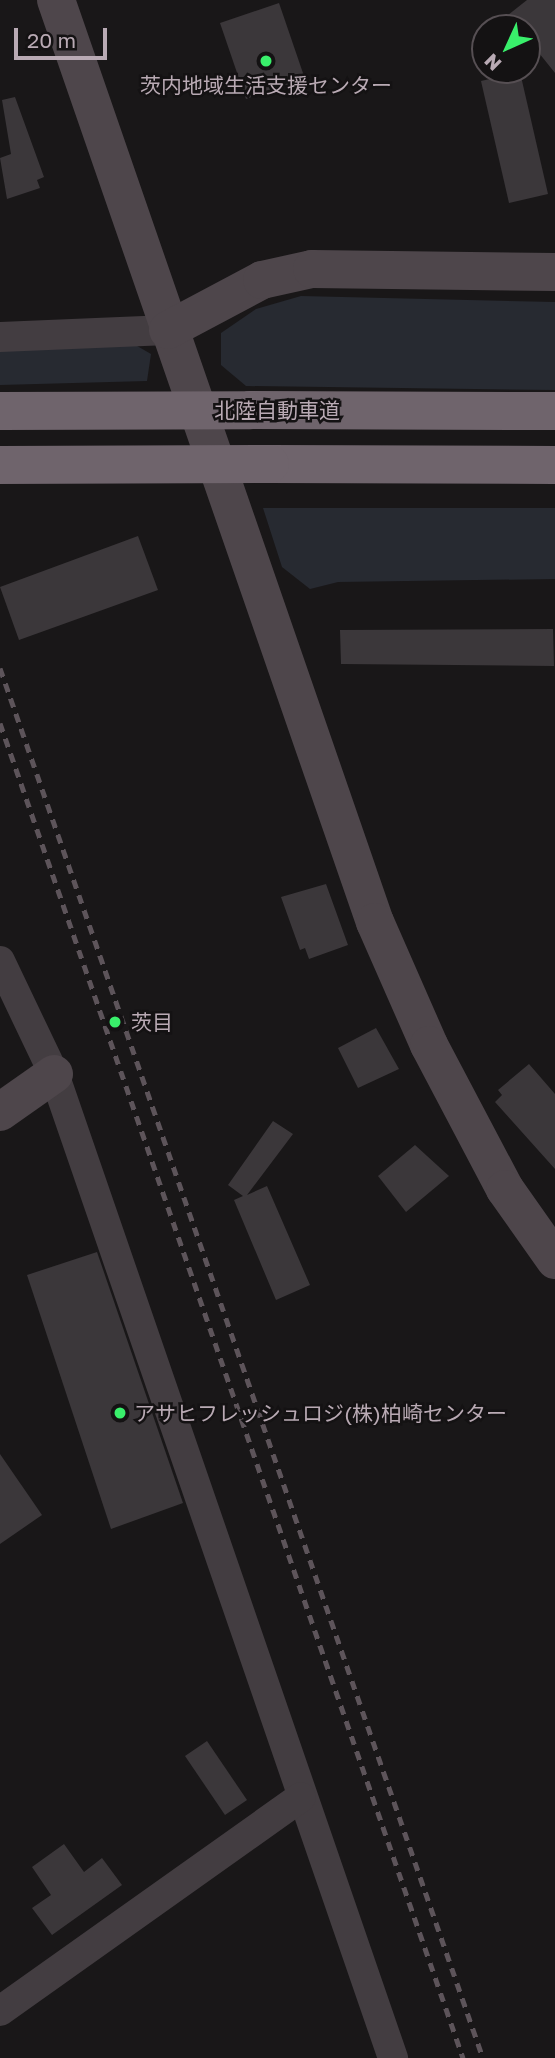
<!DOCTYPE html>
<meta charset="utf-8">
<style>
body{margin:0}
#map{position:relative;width:555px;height:2058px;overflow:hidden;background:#191718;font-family:"Golos Text","Noto Sans JP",sans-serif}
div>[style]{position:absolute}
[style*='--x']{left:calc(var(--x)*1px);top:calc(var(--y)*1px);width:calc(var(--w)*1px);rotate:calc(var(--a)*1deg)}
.green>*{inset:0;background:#272a31}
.building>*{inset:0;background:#3b373a}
.street>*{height:30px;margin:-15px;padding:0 15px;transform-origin:15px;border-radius:15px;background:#433d41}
.secondary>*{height:38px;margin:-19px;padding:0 19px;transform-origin:19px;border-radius:19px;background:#4e464b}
.highway>*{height:38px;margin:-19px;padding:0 19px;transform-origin:19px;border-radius:19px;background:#6f646c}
.rail>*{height:5px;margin-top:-2.5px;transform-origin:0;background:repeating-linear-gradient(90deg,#5d545a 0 9px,transparent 0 16px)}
.highway-bridge>*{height:38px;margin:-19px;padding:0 19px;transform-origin:19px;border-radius:19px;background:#6f646c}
.dots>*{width:19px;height:19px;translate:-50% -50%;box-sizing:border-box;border:4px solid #141213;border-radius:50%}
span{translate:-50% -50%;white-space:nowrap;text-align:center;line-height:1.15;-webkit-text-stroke:5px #141213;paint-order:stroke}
.poi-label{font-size:21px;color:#b9aab4}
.left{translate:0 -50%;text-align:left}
.street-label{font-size:21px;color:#b9aab4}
.north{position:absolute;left:471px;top:14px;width:70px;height:70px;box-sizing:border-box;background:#141213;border:2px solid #564f53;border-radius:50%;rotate:225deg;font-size:19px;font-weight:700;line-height:28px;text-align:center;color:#b9aab4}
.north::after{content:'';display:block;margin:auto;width:24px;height:32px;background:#39ef6b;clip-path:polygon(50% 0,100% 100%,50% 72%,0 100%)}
.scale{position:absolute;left:14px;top:28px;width:93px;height:32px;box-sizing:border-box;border:4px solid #b9aab4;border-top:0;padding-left:9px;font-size:21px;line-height:24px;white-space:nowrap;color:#b9aab4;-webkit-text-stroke:5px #141213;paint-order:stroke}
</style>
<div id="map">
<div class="green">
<i style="clip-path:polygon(301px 296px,555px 302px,555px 390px,246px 386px,221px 365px,221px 333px,256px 309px)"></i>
<i style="clip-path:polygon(132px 343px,151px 354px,147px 381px,0 385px,0 344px)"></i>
<i style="clip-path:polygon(263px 508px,555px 508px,555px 579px,338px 582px,310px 589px,282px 567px)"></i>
</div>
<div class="building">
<i style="clip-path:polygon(527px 0,555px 0,555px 73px,527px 38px,527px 28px,519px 28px,508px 15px)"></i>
<i style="clip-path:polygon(279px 3px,305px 79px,246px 99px,220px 23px)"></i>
<i style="clip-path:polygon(520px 72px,548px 194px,509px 203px,481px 81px)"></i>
<i style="clip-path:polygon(15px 97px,44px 177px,37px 180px,40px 188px,7px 199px,0 158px,11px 154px,2px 100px)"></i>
<i style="clip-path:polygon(138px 536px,158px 590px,19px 640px,0 587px)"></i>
<i style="clip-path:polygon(553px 629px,554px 666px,341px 664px,340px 630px)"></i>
<i style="clip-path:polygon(326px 884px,348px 945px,309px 959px,305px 948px,300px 950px,281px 897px)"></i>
<i style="clip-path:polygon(376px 1028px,399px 1069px,358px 1088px,338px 1048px)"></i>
<i style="clip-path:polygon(529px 1064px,555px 1094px,555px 1169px,495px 1102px,502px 1095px,498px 1090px)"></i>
<i style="clip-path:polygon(273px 1121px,293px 1134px,247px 1195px,267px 1186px,310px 1285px,276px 1300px,234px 1200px,243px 1196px,228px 1185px)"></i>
<i style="clip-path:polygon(415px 1145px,449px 1176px,406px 1212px,378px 1176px)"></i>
<i style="clip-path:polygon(97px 1252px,183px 1503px,111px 1529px,27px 1275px)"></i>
<i style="clip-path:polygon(0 1454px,42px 1515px,0 1544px)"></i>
<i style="clip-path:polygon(207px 1741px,247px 1800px,225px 1815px,185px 1756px)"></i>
<i style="clip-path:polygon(64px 1844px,84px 1872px,102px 1858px,122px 1885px,52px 1935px,32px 1908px,51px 1895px,32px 1867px)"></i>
</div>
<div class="street">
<i style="--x:0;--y:337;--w:168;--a:-2.4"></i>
<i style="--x:0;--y:961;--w:125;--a:64.5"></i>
<i style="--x:54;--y:1074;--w:1041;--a:70.99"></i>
<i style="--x:0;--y:2011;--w:369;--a:-35.4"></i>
</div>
<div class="secondary">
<i style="--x:56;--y:0;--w:976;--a:70.92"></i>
<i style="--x:375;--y:922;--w:134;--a:66.3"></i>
<i style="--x:429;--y:1045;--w:163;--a:62.2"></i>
<i style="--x:505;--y:1189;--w:87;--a:54.8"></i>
<i style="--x:168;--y:330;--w:106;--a:-28"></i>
<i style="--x:262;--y:280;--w:51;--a:-12.4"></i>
<i style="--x:312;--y:269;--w:243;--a:0.7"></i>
<i style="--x:0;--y:1112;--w:66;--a:-35.1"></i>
</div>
<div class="highway">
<i style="--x:250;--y:410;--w:305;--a:0.2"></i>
<i style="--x:270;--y:464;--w:285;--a:0.2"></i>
</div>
<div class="rail">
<i style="--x:0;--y:668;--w:1472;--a:70.84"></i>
<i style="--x:0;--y:723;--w:1413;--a:70.87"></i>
</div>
<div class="highway-bridge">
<i style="--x:0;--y:411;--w:250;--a:-0.2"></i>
<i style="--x:0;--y:465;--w:270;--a:-0.2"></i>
</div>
<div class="dots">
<i style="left:266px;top:61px;background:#39ef6b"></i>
<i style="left:115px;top:1022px;background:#39ef6b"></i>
<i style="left:120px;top:1413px;background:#39ef6b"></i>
</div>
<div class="poi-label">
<span style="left:266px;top:85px">茨内地域生活支援センター</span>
<span class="left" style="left:131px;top:1022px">茨目</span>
<span class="left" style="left:134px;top:1413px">アサヒフレッシュロジ(株)柏崎センター</span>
</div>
<div class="street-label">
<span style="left:277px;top:410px">北陸自動車道</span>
</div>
<div class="north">N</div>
<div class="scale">20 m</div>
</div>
